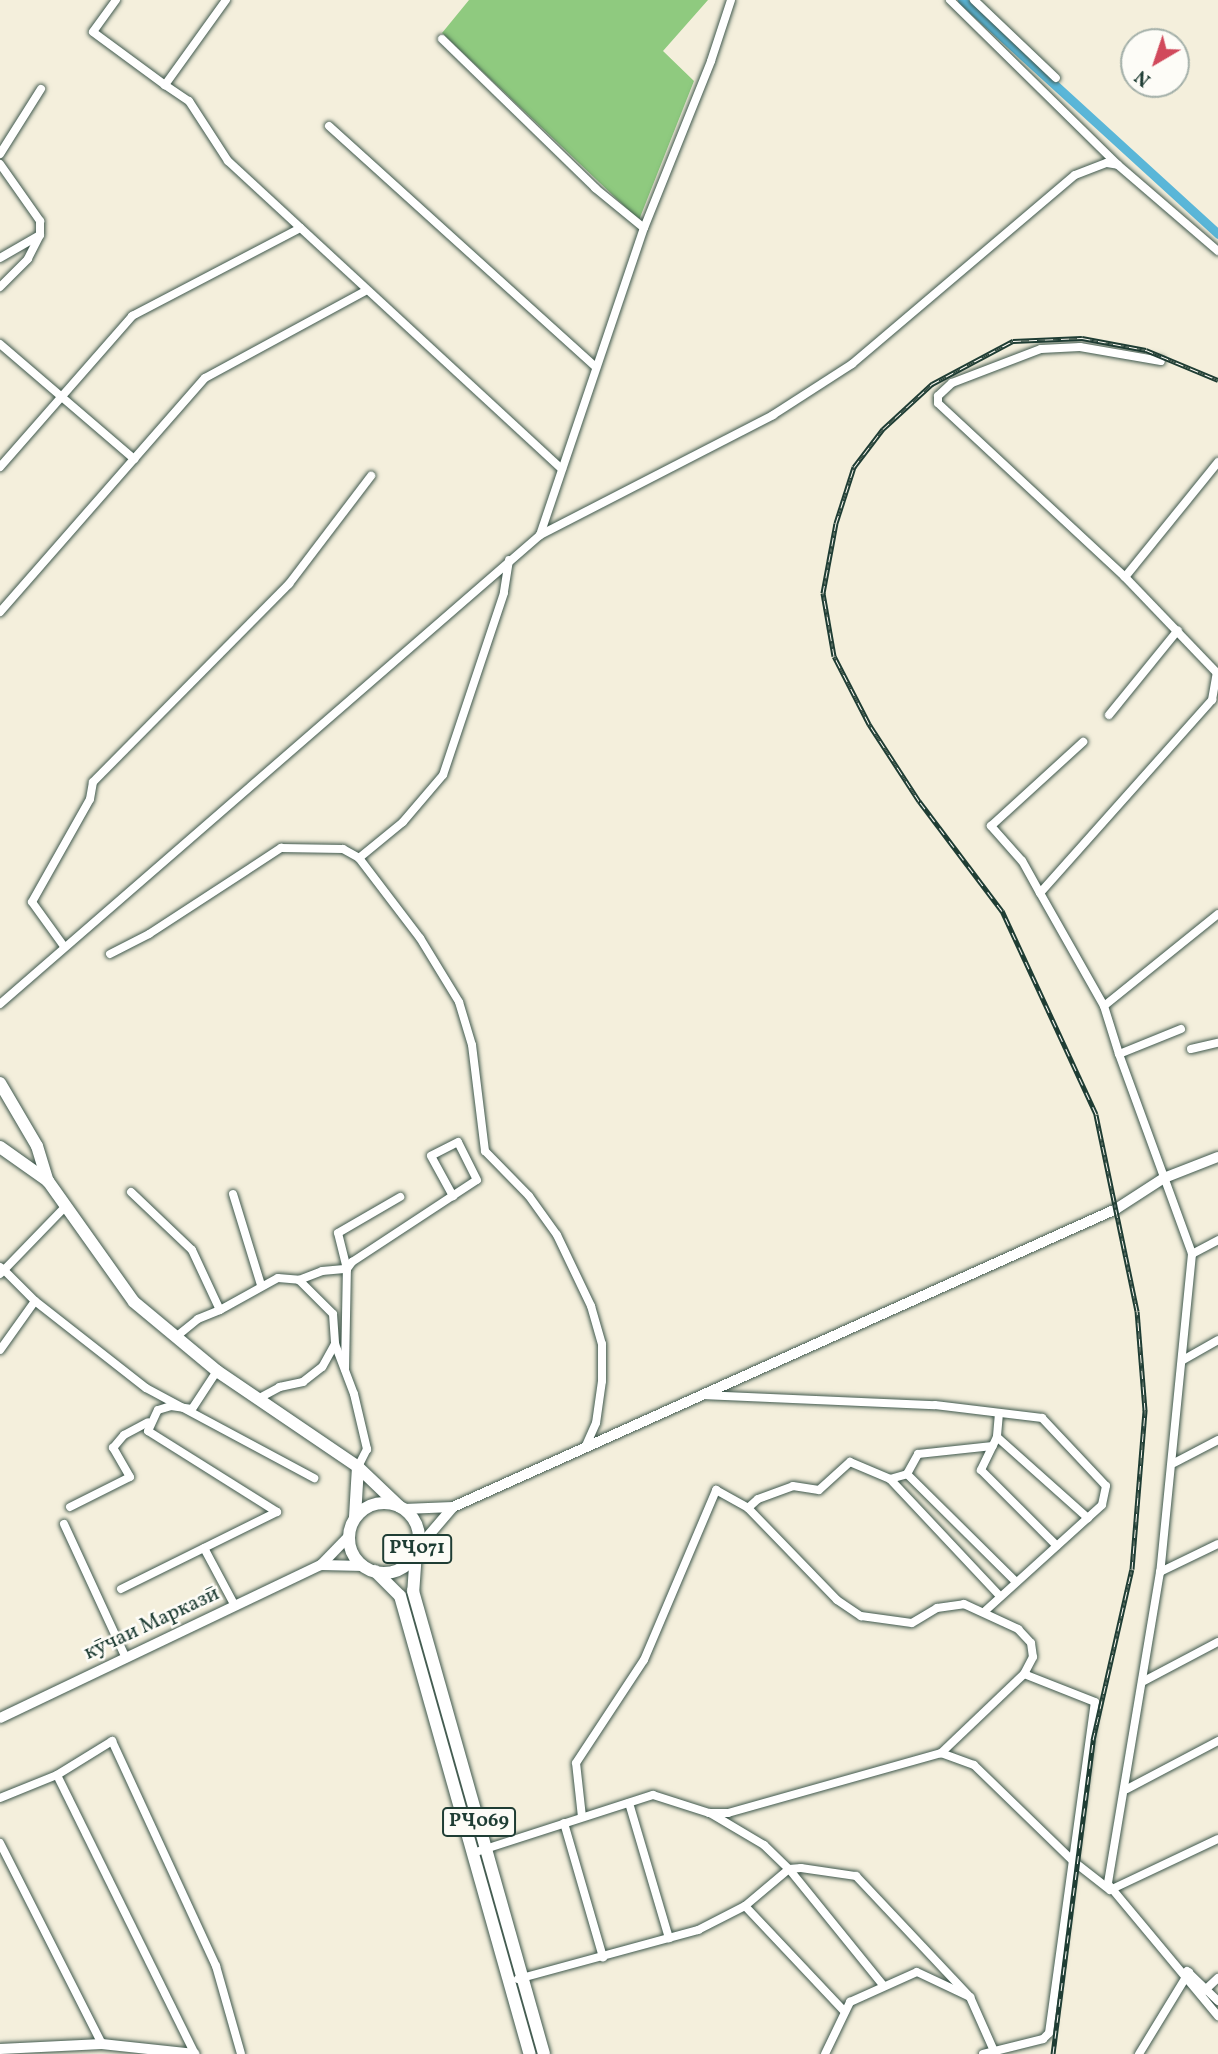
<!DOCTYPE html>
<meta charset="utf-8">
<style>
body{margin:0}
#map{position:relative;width:1218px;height:2054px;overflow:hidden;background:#f4efdc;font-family:Vollkorn,serif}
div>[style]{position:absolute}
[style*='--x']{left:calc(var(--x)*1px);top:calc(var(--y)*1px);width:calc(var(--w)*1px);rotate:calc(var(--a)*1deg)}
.green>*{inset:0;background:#8fca7f}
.canal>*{height:9px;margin:-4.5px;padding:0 4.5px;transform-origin:4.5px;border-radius:4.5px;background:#5ab6d8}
.roads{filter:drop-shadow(0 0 2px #3f584d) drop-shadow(0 0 2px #3f584d)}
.minor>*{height:8px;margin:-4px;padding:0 4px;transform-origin:4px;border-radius:4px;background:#fff}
.tertiary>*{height:10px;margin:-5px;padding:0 5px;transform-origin:5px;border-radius:5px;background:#fff}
.secondary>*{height:10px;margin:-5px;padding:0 5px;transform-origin:5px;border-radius:5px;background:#fff}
.primary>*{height:12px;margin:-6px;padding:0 6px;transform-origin:6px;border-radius:6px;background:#fff}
.primary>.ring{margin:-6px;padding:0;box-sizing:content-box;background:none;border:12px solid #fff;border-radius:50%}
.rail>*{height:5px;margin-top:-2.5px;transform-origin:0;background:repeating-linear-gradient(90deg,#fdfcf7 0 8px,#1f3d34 0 16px);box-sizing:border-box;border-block:2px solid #1f3d34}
span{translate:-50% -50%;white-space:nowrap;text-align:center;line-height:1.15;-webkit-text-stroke:5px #fdfcf7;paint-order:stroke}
.shield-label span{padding:2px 5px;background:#fdfcf7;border:2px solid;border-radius:5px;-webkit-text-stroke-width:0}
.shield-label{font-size:19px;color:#1f3d34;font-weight:700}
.street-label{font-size:21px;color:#1f3d34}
.north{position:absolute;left:1120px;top:28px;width:70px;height:70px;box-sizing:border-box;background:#fdfcf7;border:2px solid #a4b0a9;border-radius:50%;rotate:219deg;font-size:19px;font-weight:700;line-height:28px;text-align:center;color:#1f3d34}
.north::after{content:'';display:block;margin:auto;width:24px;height:32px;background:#d1495b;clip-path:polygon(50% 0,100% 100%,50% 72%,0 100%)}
</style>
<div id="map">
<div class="green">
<i style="clip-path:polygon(469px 0,708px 0,663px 51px,694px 81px,639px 220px,442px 33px)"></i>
</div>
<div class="canal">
<i style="--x:962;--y:0;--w:347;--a:42.4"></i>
</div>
<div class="roads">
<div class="minor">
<i style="--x:116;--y:0;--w:39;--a:126"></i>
<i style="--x:93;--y:32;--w:89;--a:36.4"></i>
<i style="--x:226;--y:0;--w:105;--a:125.7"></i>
<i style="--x:165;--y:85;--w:29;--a:34"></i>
<i style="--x:189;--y:101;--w:72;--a:57"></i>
<i style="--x:228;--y:161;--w:454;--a:42.7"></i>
<i style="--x:950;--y:0;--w:235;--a:44.5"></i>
<i style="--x:1118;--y:165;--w:132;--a:40.7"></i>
<i style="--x:974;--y:0;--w:113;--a:43.6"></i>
<i style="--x:442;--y:39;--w:214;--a:44.2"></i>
<i style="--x:595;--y:188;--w:63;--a:39.2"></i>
<i style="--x:329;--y:126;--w:360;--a:42.1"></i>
<i style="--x:0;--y:154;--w:77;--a:-57.8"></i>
<i style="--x:0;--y:164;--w:70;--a:54.9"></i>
<i style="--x:40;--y:221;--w:14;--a:90"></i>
<i style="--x:40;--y:235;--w:27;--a:117"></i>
<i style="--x:28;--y:259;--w:40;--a:135"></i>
<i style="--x:0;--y:258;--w:46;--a:-29.9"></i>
<i style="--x:0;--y:344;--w:177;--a:40.6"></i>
<i style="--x:0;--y:467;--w:201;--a:-48.8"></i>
<i style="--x:132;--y:316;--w:190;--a:-27.6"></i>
<i style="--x:540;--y:535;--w:324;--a:-71.3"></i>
<i style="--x:644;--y:228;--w:180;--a:-68.1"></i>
<i style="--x:711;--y:61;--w:64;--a:-71.8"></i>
<i style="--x:509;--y:560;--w:33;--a:99"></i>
<i style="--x:504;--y:593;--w:192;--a:108.5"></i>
<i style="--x:443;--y:775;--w:62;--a:130.4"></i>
<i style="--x:403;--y:822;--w:57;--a:140.7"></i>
<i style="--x:359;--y:858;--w:101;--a:52.7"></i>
<i style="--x:420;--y:938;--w:75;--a:58.6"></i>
<i style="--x:459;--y:1002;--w:45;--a:73.2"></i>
<i style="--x:472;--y:1045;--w:107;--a:83"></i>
<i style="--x:485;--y:1151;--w:63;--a:45.6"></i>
<i style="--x:529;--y:1196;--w:48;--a:54.3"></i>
<i style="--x:557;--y:1235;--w:79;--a:64.4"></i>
<i style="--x:591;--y:1306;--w:40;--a:74"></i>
<i style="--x:602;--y:1344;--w:37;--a:90"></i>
<i style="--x:602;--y:1381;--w:42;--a:98.1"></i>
<i style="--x:596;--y:1423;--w:24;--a:114"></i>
<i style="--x:1125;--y:577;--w:148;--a:-51"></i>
<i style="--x:0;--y:612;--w:311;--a:-48.8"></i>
<i style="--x:205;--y:378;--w:184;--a:-28.5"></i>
<i style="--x:1109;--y:715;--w:109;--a:-50.9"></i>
<i style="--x:1040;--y:893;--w:37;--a:-119"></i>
<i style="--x:1022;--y:861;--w:47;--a:-131.5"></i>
<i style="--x:991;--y:826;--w:125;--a:-42.4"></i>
<i style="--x:63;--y:945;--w:53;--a:-125.8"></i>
<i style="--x:32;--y:902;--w:118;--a:-60.6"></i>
<i style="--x:90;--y:799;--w:17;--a:-80"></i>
<i style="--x:93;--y:782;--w:279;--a:-45.3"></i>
<i style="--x:289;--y:584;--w:136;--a:-52.8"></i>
<i style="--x:110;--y:954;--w:44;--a:-27.1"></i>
<i style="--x:149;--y:934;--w:158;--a:-33.1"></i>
<i style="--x:281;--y:848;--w:62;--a:0.9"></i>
<i style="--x:343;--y:849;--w:18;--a:29"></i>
<i style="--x:0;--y:1004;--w:715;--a:-40.97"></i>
<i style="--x:540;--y:535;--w:262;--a:-27.2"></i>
<i style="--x:773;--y:415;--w:94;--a:-32.8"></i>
<i style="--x:852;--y:364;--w:292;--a:-40.3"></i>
<i style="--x:1075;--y:175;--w:34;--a:-21"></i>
<i style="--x:1107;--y:163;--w:11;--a:10"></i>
<i style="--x:1104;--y:1006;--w:130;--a:-119.5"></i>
<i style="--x:1040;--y:893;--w:259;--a:-48.3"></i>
<i style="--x:1212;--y:700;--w:27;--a:-80"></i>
<i style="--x:1217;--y:673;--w:133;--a:-133.8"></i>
<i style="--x:1125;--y:577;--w:255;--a:-137.1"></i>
<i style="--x:938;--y:403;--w:7;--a:-90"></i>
<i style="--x:938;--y:396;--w:19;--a:-43"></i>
<i style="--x:952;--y:383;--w:95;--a:-20.9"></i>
<i style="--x:1041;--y:349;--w:39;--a:-3"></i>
<i style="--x:1080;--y:347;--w:82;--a:9.8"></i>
<i style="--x:1181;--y:1029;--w:67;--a:158"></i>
<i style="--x:1119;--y:1054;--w:213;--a:69.9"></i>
<i style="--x:1192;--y:1254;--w:320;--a:95.7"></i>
<i style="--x:1160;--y:1572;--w:316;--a:99.5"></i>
<i style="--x:1108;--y:1884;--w:172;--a:50.2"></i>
<i style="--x:1191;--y:1049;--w:28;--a:-13"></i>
<i style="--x:1119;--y:1054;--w:50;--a:-107.4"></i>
<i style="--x:1104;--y:1006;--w:146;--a:-38.9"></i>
<i style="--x:131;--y:1192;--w:84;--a:43.6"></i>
<i style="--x:192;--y:1250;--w:66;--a:65"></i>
<i style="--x:220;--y:1310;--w:24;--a:158"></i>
<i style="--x:198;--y:1319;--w:28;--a:141"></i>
<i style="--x:233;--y:1194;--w:95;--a:72.9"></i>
<i style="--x:1192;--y:1254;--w:30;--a:-28"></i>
<i style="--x:0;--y:1267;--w:5;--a:37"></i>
<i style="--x:4;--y:1270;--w:89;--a:-45.9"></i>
<i style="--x:0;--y:1274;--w:6;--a:-45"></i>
<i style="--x:4;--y:1270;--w:44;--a:45"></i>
<i style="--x:35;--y:1301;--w:60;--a:125.5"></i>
<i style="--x:299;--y:1280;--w:25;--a:-21"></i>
<i style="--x:322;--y:1271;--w:25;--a:-5"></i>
<i style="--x:347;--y:1269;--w:37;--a:-104"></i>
<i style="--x:338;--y:1233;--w:72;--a:-30.1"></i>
<i style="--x:35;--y:1301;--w:141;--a:38.1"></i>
<i style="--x:146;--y:1388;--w:191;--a:28.2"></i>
<i style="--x:220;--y:1310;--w:66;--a:-28.9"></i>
<i style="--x:278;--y:1278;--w:21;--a:5"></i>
<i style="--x:299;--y:1280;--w:48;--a:45"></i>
<i style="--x:333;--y:1314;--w:30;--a:86"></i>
<i style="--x:335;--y:1344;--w:26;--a:119"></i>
<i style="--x:322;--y:1367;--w:24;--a:142"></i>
<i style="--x:303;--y:1382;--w:24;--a:168"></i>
<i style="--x:280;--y:1387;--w:26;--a:152"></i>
<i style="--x:335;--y:1344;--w:53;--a:69.2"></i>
<i style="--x:354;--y:1394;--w:57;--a:76.7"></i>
<i style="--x:367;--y:1449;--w:20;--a:117"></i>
<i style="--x:1183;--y:1360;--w:40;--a:-29.7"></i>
<i style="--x:345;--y:1369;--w:100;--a:-88.9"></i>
<i style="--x:347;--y:1269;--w:9;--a:-54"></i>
<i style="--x:352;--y:1262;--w:149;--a:-33.3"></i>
<i style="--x:477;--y:1180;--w:42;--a:-116.6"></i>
<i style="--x:458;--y:1142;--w:30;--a:153"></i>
<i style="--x:431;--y:1156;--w:46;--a:61.2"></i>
<i style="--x:702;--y:1395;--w:233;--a:2.5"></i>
<i style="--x:935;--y:1405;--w:108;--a:6.9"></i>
<i style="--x:1042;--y:1418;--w:93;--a:46.7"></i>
<i style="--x:1106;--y:1486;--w:19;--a:102"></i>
<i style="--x:1102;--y:1505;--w:158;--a:137.8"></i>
<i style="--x:999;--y:1413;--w:24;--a:95"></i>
<i style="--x:997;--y:1437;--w:37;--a:116"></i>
<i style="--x:981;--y:1470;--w:107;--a:45"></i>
<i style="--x:997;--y:1437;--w:122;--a:41.7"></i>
<i style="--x:1174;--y:1463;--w:50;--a:-27.6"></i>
<i style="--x:907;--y:1474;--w:153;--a:44.7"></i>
<i style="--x:890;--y:1479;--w:161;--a:46.8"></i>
<i style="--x:70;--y:1507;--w:67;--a:-26.6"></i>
<i style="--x:130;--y:1477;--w:34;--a:-120"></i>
<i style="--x:113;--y:1448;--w:17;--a:-50"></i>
<i style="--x:124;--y:1435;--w:27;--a:-28"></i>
<i style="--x:748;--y:1508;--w:13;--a:-42"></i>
<i style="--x:758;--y:1499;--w:37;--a:-20"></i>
<i style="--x:793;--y:1486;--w:26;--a:9"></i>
<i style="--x:819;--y:1490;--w:42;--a:-42.1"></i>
<i style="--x:850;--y:1462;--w:43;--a:23"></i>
<i style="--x:890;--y:1479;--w:18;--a:-16"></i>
<i style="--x:907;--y:1474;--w:23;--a:-61"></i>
<i style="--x:918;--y:1454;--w:75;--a:-6.1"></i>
<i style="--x:64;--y:1524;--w:148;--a:65.2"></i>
<i style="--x:204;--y:1548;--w:66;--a:61.9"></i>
<i style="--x:1160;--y:1572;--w:64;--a:-25.8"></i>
<i style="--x:121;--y:1589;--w:174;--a:-26.3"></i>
<i style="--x:277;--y:1512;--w:152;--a:-147.9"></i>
<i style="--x:148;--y:1431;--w:23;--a:-65"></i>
<i style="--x:158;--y:1410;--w:14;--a:-17"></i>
<i style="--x:171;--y:1406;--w:21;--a:8"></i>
<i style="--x:192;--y:1409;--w:45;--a:-56.7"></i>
<i style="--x:1144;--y:1681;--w:84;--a:-27.8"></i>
<i style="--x:57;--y:1775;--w:311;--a:63.7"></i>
<i style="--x:1127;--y:1789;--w:103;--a:-27.8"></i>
<i style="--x:0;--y:1798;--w:61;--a:-22"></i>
<i style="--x:57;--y:1775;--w:65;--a:-31.7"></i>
<i style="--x:112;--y:1741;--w:248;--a:65.2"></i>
<i style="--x:216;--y:1966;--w:91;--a:74.1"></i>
<i style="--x:629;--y:1803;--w:141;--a:73.5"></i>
<i style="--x:710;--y:1813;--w:63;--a:30.7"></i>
<i style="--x:764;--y:1845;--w:35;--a:44"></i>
<i style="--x:789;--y:1869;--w:148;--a:51"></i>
<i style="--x:582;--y:1817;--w:54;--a:-96.3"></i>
<i style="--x:576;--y:1763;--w:123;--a:-56.6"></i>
<i style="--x:644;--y:1660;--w:185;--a:-67"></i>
<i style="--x:716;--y:1490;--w:37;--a:29"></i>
<i style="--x:748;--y:1508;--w:128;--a:45.9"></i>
<i style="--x:837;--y:1600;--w:29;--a:34"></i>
<i style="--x:861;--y:1616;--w:51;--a:7.8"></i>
<i style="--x:912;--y:1623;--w:29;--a:-31"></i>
<i style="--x:937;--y:1608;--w:27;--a:-8"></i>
<i style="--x:964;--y:1604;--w:60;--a:24.8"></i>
<i style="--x:1018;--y:1629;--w:19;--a:47"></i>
<i style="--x:1031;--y:1643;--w:14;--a:82"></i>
<i style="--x:1033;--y:1657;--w:19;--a:118"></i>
<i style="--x:1024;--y:1674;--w:115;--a:136.4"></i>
<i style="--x:564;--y:1823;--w:140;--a:73.8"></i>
<i style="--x:0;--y:1843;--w:225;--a:63.1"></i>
<i style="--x:476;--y:1852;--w:186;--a:-17.9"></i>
<i style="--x:653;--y:1795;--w:59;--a:17.8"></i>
<i style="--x:709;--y:1813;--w:19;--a:0"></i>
<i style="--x:728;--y:1813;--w:221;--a:-15.7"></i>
<i style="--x:941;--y:1753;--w:35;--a:20"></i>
<i style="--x:974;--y:1765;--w:138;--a:44.1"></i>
<i style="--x:1073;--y:1861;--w:47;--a:38.1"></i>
<i style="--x:1110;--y:1890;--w:119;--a:-25.3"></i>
<i style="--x:745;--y:1906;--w:143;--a:46.7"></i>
<i style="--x:1187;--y:1971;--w:43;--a:44.1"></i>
<i style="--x:518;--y:1979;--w:187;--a:-15.2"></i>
<i style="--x:698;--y:1930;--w:53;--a:-27.1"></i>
<i style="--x:745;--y:1906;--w:57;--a:-40.1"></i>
<i style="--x:789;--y:1869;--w:12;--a:-5"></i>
<i style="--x:801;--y:1868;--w:56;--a:8.3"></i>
<i style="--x:856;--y:1876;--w:166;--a:46.7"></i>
<i style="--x:1204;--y:1991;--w:19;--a:-43"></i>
<i style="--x:825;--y:2054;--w:58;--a:-64.3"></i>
<i style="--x:850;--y:2002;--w:73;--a:-24.1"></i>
<i style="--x:917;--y:1972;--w:59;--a:25.3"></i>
<i style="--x:970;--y:1997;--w:59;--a:66"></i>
<i style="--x:983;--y:2054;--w:62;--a:-14"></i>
<i style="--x:1043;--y:2039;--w:8;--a:-45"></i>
<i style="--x:1049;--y:2033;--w:334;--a:-82.1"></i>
<i style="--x:1095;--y:1702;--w:76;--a:-158.5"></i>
<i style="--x:1139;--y:2054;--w:96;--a:-58.6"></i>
</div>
<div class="tertiary">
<i style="--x:404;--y:1509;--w:49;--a:-2.3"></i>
<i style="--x:417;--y:1549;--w:55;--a:-49.4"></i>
<i style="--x:453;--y:1507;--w:727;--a:-24.2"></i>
<i style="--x:1116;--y:1209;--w:57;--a:-32.9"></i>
<i style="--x:1164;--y:1178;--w:58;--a:-21.3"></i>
</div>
<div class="secondary">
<i style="--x:321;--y:1565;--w:43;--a:1.3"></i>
<i style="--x:0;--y:1718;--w:356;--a:-25.5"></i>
<i style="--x:321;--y:1565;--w:40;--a:-46"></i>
<i style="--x:0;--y:2049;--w:102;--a:-2.8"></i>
<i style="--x:102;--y:2044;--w:93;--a:6.2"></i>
</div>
<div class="primary">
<i style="--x:0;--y:1083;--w:73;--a:59.6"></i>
<i style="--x:37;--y:1146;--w:37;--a:73"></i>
<i style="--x:48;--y:1181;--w:148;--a:54.6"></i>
<i style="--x:134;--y:1302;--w:108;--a:39.7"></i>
<i style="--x:217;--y:1371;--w:171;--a:34.2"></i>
<i style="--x:358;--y:1467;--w:57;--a:43.6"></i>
<i style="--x:0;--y:1147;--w:59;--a:35.3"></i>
<i class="ring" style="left:349px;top:1503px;width:58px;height:58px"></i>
<i style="--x:355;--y:1517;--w:50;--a:-86.6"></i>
<i style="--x:416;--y:1552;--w:39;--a:94"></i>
<i style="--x:413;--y:1591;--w:481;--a:74.2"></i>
<i style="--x:375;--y:1571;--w:35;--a:45"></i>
<i style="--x:400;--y:1596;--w:476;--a:74.2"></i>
</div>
</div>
<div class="rail">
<i style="--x:1053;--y:2054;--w:317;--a:-82.7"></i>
<i style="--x:1093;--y:1740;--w:175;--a:-77.2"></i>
<i style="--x:1132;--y:1569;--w:160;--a:-85.3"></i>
<i style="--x:1145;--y:1410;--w:99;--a:-94.6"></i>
<i style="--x:1137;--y:1311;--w:201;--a:-101.8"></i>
<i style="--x:1096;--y:1114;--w:224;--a:-114.8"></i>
<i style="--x:1002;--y:911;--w:138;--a:-127"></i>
<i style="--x:919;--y:801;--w:92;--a:-123"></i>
<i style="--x:869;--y:724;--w:76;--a:-117.2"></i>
<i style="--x:834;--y:656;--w:64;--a:-99.9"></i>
<i style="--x:823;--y:593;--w:71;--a:-79.5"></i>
<i style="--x:836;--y:523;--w:59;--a:-72.2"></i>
<i style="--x:854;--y:467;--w:48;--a:-52.7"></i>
<i style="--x:883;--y:429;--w:67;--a:-42.6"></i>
<i style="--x:932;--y:384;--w:92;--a:-28"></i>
<i style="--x:1013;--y:341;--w:69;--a:-2.5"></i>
<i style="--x:1082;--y:338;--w:65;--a:10.6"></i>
<i style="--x:1146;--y:350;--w:78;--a:22.6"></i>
</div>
<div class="shield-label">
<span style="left:417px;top:1549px">РҶ071</span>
<span style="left:479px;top:1822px">РҶ069</span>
</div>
<div class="street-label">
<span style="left:152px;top:1624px;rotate:-25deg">кӯчаи Марказӣ</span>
</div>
<div class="north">N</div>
</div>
